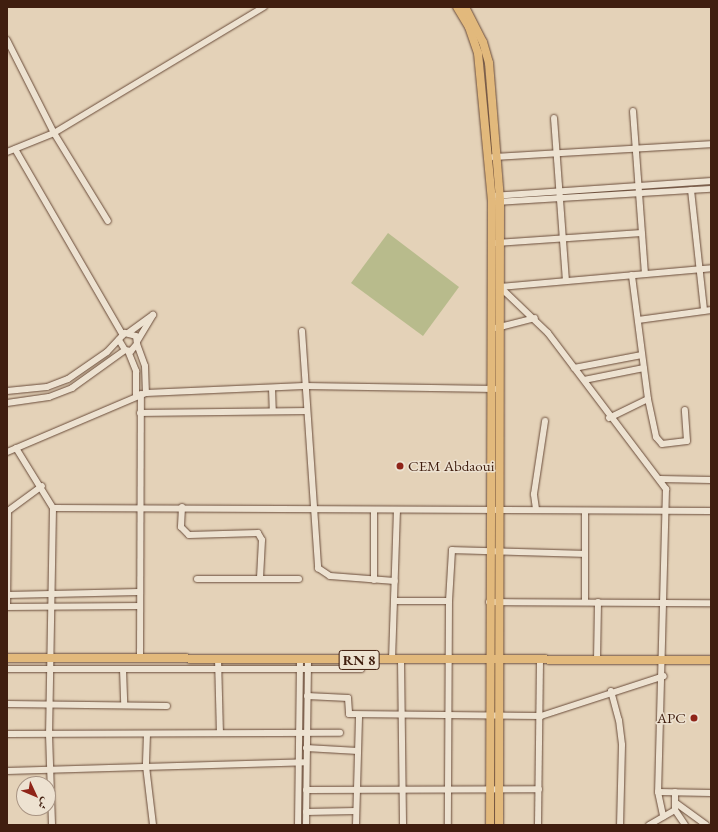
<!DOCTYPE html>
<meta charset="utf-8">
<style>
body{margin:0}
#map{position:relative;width:718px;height:832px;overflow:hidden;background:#e4d2b8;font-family:"EB Garamond",Amiri,serif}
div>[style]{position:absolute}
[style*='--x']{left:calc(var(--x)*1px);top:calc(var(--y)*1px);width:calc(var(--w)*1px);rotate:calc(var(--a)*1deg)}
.green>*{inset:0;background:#b8bb8c}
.roads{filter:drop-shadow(0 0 1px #694b39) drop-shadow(0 0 1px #694b39)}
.minor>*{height:6px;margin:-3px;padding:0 3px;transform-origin:3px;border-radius:3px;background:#ede2d1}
.major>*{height:8px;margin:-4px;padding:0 4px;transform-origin:4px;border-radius:4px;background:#e2b97c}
.dots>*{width:11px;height:11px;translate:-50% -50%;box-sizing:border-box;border:2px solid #ede2d1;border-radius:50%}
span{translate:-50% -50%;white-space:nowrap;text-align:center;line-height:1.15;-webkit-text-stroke:3px #ede2d1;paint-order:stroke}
.shield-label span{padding:1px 3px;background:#ede2d1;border:1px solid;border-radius:3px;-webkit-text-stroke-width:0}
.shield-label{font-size:14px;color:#401e0f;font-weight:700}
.poi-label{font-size:15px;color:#401e0f}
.left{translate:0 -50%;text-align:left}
.right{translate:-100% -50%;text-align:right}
.frame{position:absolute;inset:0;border:8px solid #401e0f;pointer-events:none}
.north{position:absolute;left:16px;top:776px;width:40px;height:40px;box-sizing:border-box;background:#ede2d1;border:1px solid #a89483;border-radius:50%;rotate:134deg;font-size:11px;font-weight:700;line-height:16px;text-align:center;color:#401e0f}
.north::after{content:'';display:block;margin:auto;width:14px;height:18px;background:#8f2418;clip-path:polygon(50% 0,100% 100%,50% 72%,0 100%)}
</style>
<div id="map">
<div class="green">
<i style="clip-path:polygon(388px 233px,459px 287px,423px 336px,351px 283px)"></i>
</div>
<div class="roads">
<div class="minor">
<i style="--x:7;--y:40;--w:104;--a:63.2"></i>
<i style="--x:54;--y:133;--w:103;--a:58.5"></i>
<i style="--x:633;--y:111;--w:163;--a:85.8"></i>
<i style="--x:554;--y:118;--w:163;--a:85.8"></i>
<i style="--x:15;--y:149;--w:215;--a:59.9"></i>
<i style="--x:7;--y:152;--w:51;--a:-22"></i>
<i style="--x:54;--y:133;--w:245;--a:-31"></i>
<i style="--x:493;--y:157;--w:218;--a:-3.4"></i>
<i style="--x:691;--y:190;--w:121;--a:83.8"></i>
<i style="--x:492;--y:196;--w:220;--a:-3.9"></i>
<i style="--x:496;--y:202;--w:215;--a:-3.5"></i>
<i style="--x:496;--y:243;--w:146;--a:-3.9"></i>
<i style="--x:500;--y:287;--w:66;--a:43.8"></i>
<i style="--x:548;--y:333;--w:196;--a:52.9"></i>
<i style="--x:666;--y:489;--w:303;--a:91.5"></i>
<i style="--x:658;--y:792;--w:25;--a:78"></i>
<i style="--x:500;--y:287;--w:212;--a:-5.1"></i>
<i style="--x:638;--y:320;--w:74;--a:-7.8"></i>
<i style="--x:496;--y:328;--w:40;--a:-14.4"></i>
<i style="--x:302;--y:331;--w:238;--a:86.1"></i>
<i style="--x:318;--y:568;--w:14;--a:34"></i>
<i style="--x:330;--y:576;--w:65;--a:4.4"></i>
<i style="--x:128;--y:333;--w:31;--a:-36"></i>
<i style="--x:153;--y:315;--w:31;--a:121"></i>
<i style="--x:137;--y:344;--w:23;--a:70"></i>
<i style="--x:145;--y:366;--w:27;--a:88"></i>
<i style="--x:128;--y:351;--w:22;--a:68"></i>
<i style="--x:136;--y:371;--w:24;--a:90"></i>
<i style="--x:574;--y:368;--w:69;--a:-10.8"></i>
<i style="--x:584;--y:380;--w:61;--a:-11.3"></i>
<i style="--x:272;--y:388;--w:23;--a:88"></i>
<i style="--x:7;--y:391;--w:40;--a:-5.7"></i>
<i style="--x:47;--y:387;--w:22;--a:-21"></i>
<i style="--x:68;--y:379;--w:47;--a:-34.7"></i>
<i style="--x:107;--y:352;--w:26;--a:-47"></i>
<i style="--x:125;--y:333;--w:11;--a:15"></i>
<i style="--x:136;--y:336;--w:8;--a:83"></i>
<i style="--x:137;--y:344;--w:9;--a:131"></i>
<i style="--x:131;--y:351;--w:6;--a:-171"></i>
<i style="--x:125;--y:350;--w:12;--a:-121"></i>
<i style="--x:648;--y:399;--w:39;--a:78"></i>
<i style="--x:656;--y:437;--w:9;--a:49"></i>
<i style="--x:662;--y:444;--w:25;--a:-7"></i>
<i style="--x:687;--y:441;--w:31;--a:-94"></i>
<i style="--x:7;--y:403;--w:42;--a:-8.1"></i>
<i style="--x:49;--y:397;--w:25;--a:-21"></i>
<i style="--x:72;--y:388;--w:65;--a:-35.6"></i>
<i style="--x:140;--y:413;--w:166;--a:-0.7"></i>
<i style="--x:609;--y:418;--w:43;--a:-26"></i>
<i style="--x:648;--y:399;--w:125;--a:-97.4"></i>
<i style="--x:16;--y:448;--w:70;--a:58.3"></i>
<i style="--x:53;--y:508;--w:226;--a:91"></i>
<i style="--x:49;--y:734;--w:91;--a:88.1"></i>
<i style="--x:7;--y:452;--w:151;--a:-23"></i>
<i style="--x:146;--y:393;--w:158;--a:-2.5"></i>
<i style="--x:304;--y:386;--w:191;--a:0.9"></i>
<i style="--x:660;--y:479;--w:51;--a:1.1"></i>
<i style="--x:182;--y:507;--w:20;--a:93"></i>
<i style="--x:181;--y:527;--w:11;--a:45"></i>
<i style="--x:189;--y:535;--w:69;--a:-1.7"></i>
<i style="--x:258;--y:533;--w:8;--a:60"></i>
<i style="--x:262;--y:540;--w:38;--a:93"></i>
<i style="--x:53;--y:508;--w:658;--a:0.26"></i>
<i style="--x:536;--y:509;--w:15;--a:-98"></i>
<i style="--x:534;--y:494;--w:74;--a:-81.4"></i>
<i style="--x:374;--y:510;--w:70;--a:90"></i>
<i style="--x:197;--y:579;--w:102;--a:0"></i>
<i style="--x:7;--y:595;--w:132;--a:-1.3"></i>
<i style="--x:394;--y:601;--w:55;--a:0"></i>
<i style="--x:449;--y:601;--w:224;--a:90.3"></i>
<i style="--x:449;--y:601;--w:51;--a:-86.6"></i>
<i style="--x:452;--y:550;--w:133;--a:1.7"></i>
<i style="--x:489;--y:602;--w:222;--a:0.3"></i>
<i style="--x:585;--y:602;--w:91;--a:-90"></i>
<i style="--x:7;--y:607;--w:96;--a:-89.4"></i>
<i style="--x:8;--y:511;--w:42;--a:-36.3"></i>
<i style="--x:7;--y:607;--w:133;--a:-0.4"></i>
<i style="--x:140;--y:657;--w:263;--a:-89.8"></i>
<i style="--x:218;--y:658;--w:75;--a:88.5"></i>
<i style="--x:401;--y:659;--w:166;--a:89.3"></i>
<i style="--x:392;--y:660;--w:150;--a:-88.1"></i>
<i style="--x:597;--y:660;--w:58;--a:-89"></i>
<i style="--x:7;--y:669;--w:354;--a:0"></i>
<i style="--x:361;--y:669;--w:9;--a:-90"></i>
<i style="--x:123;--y:669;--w:36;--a:88"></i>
<i style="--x:611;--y:691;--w:30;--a:75"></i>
<i style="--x:619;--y:720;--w:25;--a:83"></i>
<i style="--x:622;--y:745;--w:80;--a:91.4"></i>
<i style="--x:307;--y:696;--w:41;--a:2.8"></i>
<i style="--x:348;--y:698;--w:16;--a:86"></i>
<i style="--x:349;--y:714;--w:192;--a:0.6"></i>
<i style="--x:541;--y:716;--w:129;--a:-18"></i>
<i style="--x:7;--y:704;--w:160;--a:0.7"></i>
<i style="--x:7;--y:734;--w:333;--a:-0.2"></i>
<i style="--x:147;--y:734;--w:32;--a:92"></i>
<i style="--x:146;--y:766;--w:59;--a:83.2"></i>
<i style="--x:306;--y:748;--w:52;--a:3.3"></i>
<i style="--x:7;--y:771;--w:299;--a:-1.7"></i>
<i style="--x:306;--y:790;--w:233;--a:-0.2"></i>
<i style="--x:658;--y:792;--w:53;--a:1.1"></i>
<i style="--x:676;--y:803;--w:37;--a:36"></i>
<i style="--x:675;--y:810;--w:18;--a:56"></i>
<i style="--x:306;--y:812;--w:50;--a:-1.1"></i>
<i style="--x:298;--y:825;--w:165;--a:-89.3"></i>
<i style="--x:306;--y:825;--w:166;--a:-89.3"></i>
<i style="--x:356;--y:825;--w:110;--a:-88.4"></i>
<i style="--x:538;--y:825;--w:166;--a:-89.3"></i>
<i style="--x:649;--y:825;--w:30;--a:-30"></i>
<i style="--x:675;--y:810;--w:18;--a:-90"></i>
</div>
<div class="major">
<i style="--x:457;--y:7;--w:23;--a:59"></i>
<i style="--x:469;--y:27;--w:28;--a:71"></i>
<i style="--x:478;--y:53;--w:150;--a:84.6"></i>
<i style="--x:492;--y:202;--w:623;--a:90.18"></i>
<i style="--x:465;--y:7;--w:39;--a:63"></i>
<i style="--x:483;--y:42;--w:22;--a:74"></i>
<i style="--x:489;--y:63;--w:138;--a:85.4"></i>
<i style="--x:500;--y:201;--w:624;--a:90.09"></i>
<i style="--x:7;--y:658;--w:704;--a:0.16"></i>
</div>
</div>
<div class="dots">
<i style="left:400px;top:466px;background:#8f2418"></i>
<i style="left:694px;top:718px;background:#8f2418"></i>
</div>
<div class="shield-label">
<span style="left:359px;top:660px">RN 8</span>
</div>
<div class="poi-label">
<span class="left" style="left:408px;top:466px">CEM Abdaoui</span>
<span class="right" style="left:686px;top:718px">APC</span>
</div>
<div class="frame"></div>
<div class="north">ش</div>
</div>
